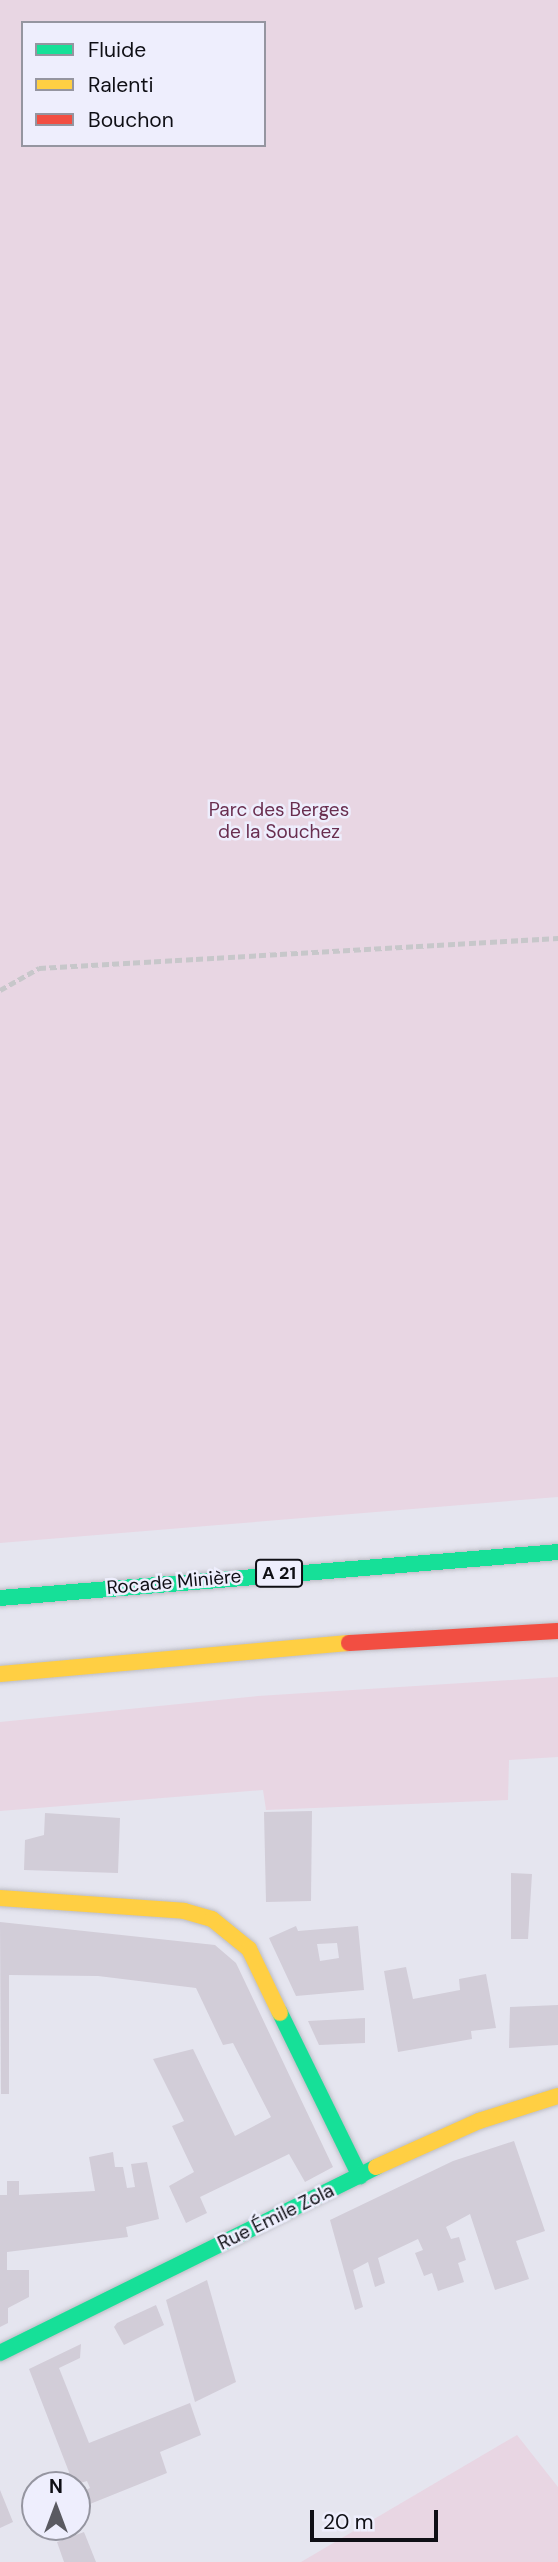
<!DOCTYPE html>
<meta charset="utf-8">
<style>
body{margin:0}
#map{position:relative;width:558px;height:2562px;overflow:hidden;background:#e5e5ef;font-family:"DM Sans",sans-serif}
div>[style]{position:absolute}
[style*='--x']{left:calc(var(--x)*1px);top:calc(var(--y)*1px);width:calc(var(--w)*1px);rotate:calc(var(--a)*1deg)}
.green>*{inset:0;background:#e8d6e3}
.building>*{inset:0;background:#d2cdd8}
.path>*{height:4.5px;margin-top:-2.25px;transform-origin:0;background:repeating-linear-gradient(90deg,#c7c7ca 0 7px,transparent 0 10.5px)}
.roads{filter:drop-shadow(0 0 2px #bcbcc4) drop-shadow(0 0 2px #bcbcc4)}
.fast>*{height:16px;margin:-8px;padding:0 8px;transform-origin:8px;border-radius:8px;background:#16e098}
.slow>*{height:16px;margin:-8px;padding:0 8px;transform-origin:8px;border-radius:8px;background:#ffcf43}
.jam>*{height:16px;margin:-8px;padding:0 8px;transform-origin:8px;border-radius:8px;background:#f24e42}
span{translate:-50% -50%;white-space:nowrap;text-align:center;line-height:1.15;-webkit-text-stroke:5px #eeeefd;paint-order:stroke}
.shield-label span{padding:2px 5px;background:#eeeefd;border:2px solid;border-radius:5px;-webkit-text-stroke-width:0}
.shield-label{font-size:18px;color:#0f0f15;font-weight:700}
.park-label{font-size:19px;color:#692e4f}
.street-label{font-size:19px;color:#0f0f15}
.legend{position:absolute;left:21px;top:21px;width:245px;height:126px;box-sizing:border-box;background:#eeeefd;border:2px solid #9595a0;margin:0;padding:9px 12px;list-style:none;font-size:21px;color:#0f0f15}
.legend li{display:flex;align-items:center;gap:14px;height:35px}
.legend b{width:35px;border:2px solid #9595a0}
.north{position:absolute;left:21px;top:2471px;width:70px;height:70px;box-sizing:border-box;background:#eeeefd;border:2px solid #9595a0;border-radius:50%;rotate:0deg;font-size:19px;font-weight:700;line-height:28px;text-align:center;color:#0f0f15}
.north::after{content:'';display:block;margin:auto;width:24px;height:32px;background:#5a5a61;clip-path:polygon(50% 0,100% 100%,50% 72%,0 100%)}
.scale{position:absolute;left:310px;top:2510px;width:128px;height:32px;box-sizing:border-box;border:4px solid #0f0f15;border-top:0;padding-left:9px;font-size:21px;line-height:24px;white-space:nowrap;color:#0f0f15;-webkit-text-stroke:5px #eeeefd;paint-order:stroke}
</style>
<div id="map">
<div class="green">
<i style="clip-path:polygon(evenodd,0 0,558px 0,558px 1497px,0 1543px,0 0,23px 23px,264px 23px,264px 145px,23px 145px,23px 23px)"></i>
<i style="clip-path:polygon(558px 1677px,558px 1757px,509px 1760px,508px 1800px,266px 1810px,263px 1790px,0 1811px,0 1722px,258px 1696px)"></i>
<i style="clip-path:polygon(517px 2435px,558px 2487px,558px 2562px,301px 2562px)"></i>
</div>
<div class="building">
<i style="clip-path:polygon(312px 1811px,311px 1901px,266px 1902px,264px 1812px)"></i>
<i style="clip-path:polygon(45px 1813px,120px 1818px,118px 1873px,24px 1870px,25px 1840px,44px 1835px)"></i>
<i style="clip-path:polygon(511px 1873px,532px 1874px,528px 1939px,511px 1939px)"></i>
<i style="clip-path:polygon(0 1922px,215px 1945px,236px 1963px,333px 2167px,305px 2182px,289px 2154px,200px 2197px,207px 2213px,186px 2223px,169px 2186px,194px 2172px,172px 2126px,184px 2121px,153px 2059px,193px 2049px,235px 2136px,271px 2117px,233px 2043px,223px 2045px,196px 1988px,98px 1976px,9px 1975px,9px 2094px,1px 2094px)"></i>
<i style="clip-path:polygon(evenodd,296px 1926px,298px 1931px,358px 1926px,364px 1990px,296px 1996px,269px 1938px,296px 1926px,337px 1943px,339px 1958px,320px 1961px,317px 1944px,337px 1943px)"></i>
<i style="clip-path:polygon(406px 1967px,413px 1999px,460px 1990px,459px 1979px,486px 1974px,496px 2028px,471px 2031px,472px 2039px,398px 2052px,384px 1971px)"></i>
<i style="clip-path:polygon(558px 2005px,558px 2045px,509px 2048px,510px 2007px)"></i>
<i style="clip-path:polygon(365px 2018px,365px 2043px,319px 2045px,308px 2021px)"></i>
<i style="clip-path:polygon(514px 2141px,545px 2231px,516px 2241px,529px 2279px,495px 2290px,470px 2214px,446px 2227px,451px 2239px,459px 2237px,466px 2260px,458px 2263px,464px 2282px,438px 2291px,432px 2273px,424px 2276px,415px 2253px,423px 2250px,418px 2239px,378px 2258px,385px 2283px,375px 2287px,368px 2262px,353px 2270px,363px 2307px,355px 2310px,330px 2220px,453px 2161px)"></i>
<i style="clip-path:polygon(113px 2152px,115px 2167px,123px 2167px,127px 2188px,135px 2187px,131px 2164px,147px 2162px,159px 2219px,126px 2227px,128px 2237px,7px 2252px,7px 2270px,29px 2270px,29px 2297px,8px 2308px,8px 2323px,0 2327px,0 2195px,7px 2195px,7px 2181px,19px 2181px,19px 2195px,95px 2191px,89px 2157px)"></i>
<i style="clip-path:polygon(207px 2280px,236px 2382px,195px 2402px,166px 2300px)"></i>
<i style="clip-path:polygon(156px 2305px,164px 2325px,124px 2345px,114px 2327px,117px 2323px)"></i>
<i style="clip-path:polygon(81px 2344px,80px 2358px,59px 2368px,89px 2443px,190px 2403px,201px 2435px,160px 2452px,167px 2473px,90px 2504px,84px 2491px,90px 2488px,87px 2481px,74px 2485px,29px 2369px)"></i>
<i style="clip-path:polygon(0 2490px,13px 2522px,0 2528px)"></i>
<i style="clip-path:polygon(84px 2532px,96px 2562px,64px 2562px,57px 2542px)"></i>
</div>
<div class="path">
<i style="--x:0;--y:990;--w:45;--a:-29.4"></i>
<i style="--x:39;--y:968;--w:520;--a:-3.31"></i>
</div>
<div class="roads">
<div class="fast">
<i style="--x:0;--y:1598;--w:560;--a:-4.71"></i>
<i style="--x:280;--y:2013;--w:182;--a:63.9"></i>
<i style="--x:0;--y:2353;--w:419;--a:-26.3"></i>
</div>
<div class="slow">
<i style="--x:0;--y:1674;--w:350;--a:-5.1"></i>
<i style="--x:0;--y:1898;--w:184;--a:4"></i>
<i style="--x:184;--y:1911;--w:29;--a:16"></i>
<i style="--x:212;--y:1919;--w:48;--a:39"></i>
<i style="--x:249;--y:1949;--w:71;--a:64.2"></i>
<i style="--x:376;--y:2167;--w:113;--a:-24.1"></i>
<i style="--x:479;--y:2121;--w:83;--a:-17.6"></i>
</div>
<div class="jam">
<i style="--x:349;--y:1643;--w:209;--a:-3.3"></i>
</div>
</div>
<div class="shield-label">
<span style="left:279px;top:1573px">A 21</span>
</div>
<div class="park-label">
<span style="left:279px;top:821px">Parc des Berges<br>de la Souchez</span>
</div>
<div class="street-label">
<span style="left:174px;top:1582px;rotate:-5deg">Rocade Minière</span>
<span style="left:276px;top:2217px;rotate:-26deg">Rue Émile Zola</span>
</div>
<ul class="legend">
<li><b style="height:9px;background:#16e098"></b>Fluide</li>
<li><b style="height:9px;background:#ffcf43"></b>Ralenti</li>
<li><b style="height:9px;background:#f24e42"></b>Bouchon</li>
</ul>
<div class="north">N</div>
<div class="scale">20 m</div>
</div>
